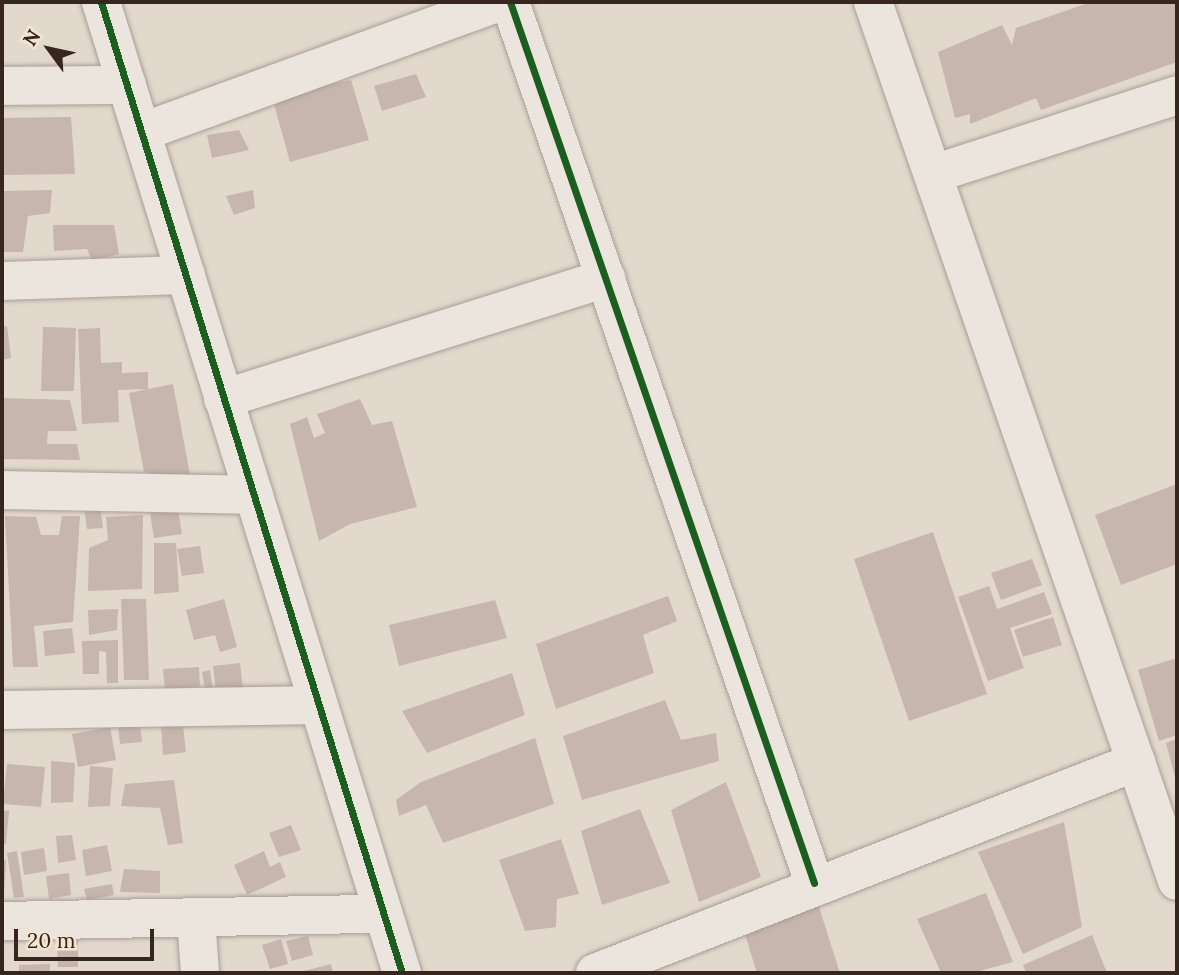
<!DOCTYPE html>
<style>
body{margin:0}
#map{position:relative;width:1179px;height:975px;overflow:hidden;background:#e3d8cc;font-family:Lora,serif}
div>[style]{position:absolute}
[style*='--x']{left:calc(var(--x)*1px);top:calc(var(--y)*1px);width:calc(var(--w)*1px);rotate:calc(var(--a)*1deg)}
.building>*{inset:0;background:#c6b6ad}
.roads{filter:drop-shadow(0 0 2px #a89e96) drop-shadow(0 0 2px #a89e96)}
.street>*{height:38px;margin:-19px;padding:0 19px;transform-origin:19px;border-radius:19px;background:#ebe5de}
.cycleway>*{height:7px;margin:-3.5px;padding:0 3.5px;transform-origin:3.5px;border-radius:3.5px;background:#1b5e20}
span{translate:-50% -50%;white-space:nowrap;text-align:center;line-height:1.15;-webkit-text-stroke:7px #f4e5d3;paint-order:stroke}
.frame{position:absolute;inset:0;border:4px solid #36261e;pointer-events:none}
.north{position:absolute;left:14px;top:14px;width:70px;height:70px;-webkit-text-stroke:5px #f4e5d3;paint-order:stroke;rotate:303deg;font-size:19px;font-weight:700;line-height:28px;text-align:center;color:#36261e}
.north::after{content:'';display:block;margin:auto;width:24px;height:32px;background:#36261e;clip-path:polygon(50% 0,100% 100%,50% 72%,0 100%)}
.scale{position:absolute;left:14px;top:929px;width:140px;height:32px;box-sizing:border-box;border:4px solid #36261e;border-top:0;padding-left:9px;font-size:21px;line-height:24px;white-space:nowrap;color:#36261e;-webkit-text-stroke:5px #f4e5d3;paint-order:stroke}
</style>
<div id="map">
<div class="building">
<i style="clip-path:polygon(1091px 2px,1177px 2px,1177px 62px,1041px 110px,1036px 98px,970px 124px,970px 114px,955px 118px,938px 52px,1002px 25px,1012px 45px,1016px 28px)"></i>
<i style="clip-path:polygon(416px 74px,426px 97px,382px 111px,374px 86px)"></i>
<i style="clip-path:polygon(351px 80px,369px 140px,290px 162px,272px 97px)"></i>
<i style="clip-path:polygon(71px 117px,75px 174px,2px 175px,2px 118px)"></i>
<i style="clip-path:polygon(239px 130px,249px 150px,212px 158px,207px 135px)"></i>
<i style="clip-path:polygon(52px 190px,50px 213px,28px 216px,23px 252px,2px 252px,2px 191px)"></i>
<i style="clip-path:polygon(253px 190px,255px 208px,234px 215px,226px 196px)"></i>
<i style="clip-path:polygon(53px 225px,114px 225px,119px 254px,92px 260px,87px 249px,54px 251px)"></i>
<i style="clip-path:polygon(7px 326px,11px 358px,2px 360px,2px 327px)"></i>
<i style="clip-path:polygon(43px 327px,76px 328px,74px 391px,41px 391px)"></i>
<i style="clip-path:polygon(100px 328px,101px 363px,122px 362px,122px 373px,148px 372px,148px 389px,173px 384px,191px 480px,144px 472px,129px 393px,147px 389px,118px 390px,119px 422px,82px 424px,78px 329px)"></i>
<i style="clip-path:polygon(2px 398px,70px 400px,77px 431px,48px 431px,47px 444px,77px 444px,80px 460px,2px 459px)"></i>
<i style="clip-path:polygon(360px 399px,372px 425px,392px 421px,417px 507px,350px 524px,319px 541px,290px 424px,307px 417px,314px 438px,325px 433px,317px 414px)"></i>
<i style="clip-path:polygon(1177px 484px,1177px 564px,1121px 585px,1095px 515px)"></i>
<i style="clip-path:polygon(100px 506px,103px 528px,87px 529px,84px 507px)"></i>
<i style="clip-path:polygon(178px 509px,182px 534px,154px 538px,150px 513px)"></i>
<i style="clip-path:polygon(143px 515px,142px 589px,88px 591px,89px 548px,108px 540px,106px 517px)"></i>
<i style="clip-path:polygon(5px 516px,36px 517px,41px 535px,59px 535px,62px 516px,80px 516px,73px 622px,34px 626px,38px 667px,13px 667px)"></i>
<i style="clip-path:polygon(933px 532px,987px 694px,909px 721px,854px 559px)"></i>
<i style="clip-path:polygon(154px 543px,176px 543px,179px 592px,154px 594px)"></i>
<i style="clip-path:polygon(200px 546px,204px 573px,182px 576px,177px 549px)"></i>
<i style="clip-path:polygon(1032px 559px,1042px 585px,1001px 600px,991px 573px)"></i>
<i style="clip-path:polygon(989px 586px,997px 609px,1044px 592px,1052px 614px,1010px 628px,1024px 668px,988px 681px,958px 597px)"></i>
<i style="clip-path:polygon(668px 596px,677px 621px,643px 635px,654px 673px,556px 709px,536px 644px)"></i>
<i style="clip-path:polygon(121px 599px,146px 599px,149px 680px,124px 680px)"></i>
<i style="clip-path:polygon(224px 599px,237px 647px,220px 652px,215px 635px,194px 640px,186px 610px)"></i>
<i style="clip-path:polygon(495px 600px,507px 638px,399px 666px,389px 625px)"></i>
<i style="clip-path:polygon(118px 609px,117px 630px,89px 635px,88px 610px)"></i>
<i style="clip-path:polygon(1053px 617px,1062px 645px,1023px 657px,1014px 630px)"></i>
<i style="clip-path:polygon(72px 628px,75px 653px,45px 656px,43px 631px)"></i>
<i style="clip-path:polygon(118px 640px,118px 683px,107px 683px,106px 652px,99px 651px,99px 674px,83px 674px,82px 641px)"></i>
<i style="clip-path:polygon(1177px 658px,1177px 735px,1159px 741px,1138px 670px)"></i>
<i style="clip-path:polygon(240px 663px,243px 688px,216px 691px,213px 666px)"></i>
<i style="clip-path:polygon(199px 667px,200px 686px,165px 690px,163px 669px)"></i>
<i style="clip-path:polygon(210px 670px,213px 691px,206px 693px,202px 672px)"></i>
<i style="clip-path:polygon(512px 673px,525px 715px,427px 753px,402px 711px)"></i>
<i style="clip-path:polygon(665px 700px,681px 740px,716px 733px,719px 761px,582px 800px,563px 736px)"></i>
<i style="clip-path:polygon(140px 722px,142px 742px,120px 744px,118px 725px)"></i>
<i style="clip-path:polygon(183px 725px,186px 752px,163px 755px,161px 727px)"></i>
<i style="clip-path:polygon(110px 727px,116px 760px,78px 767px,72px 734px)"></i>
<i style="clip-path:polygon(535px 738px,554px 804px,443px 843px,426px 805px,399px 816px,396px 800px,421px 782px)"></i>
<i style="clip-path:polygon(1177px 739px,1177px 781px,1176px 781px,1166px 743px)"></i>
<i style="clip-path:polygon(51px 761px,75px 763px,73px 802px,51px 803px)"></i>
<i style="clip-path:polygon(7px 764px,45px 767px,41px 807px,3px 804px)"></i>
<i style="clip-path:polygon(90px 766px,113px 768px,110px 806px,88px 807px)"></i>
<i style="clip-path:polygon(174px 780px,183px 843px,168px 845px,160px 808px,121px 806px,125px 784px)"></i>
<i style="clip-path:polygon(726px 782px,761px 877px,699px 902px,671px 810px)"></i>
<i style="clip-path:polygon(640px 809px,670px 883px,602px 905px,581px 831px)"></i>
<i style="clip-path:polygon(2px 810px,9px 811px,6px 844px,2px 844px)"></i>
<i style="clip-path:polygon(1064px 822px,1082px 927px,1023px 954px,978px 852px)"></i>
<i style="clip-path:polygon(291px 825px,301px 850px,279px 857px,269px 833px)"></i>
<i style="clip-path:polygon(72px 835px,76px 860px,58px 863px,56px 836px)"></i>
<i style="clip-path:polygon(561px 839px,579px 894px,557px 899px,556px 927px,525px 931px,499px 860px)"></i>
<i style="clip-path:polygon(107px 845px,112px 871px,86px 876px,82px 850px)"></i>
<i style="clip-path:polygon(44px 848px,47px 871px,24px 875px,21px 852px)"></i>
<i style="clip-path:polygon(17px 851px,24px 897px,14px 898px,7px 853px)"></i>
<i style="clip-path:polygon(264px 851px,270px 867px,280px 862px,286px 877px,247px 895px,234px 865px)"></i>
<i style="clip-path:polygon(2px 860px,6px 860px,4px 894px,2px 894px)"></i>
<i style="clip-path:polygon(124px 869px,160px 871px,160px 893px,120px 892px)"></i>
<i style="clip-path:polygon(69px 873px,71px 895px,49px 899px,46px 876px)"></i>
<i style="clip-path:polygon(112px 884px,114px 895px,87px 900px,84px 889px)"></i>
<i style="clip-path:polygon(986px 893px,1013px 962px,972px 973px,941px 973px,917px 919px)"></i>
<i style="clip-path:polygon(818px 904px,840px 973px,757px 973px,743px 928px)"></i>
<i style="clip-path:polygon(1092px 935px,1107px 973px,1026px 973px,1023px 965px)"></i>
<i style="clip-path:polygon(308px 936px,313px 955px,292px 961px,286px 941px)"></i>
<i style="clip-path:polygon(281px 939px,288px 964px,270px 969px,262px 945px)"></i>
<i style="clip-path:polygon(78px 940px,78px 967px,58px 967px,57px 941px)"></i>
<i style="clip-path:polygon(50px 964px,50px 973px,19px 973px,19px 965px)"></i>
<i style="clip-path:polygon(331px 964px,333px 973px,300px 973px,300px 972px)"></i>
</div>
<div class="roads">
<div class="street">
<i style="--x:101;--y:2;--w:1017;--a:72.78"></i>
<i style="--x:510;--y:2;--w:932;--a:70.96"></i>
<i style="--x:873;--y:2;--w:930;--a:70.92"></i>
<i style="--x:2;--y:86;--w:125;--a:-0.5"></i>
<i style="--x:142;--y:132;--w:380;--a:-20"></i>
<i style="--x:933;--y:174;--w:256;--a:-17.9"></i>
<i style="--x:2;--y:281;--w:184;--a:-1.9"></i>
<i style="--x:223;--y:399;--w:402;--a:-17.5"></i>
<i style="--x:2;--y:490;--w:252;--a:1.1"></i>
<i style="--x:2;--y:710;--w:316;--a:-0.9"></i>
<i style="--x:196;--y:918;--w:55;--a:85.8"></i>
<i style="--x:2;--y:921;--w:381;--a:-1.1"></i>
<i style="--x:595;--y:973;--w:581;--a:-21.31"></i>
</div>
</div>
<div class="cycleway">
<i style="--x:101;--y:2;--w:1017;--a:72.78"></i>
<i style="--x:510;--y:2;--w:932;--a:70.96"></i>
</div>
<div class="frame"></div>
<div class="north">N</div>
<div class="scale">20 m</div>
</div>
